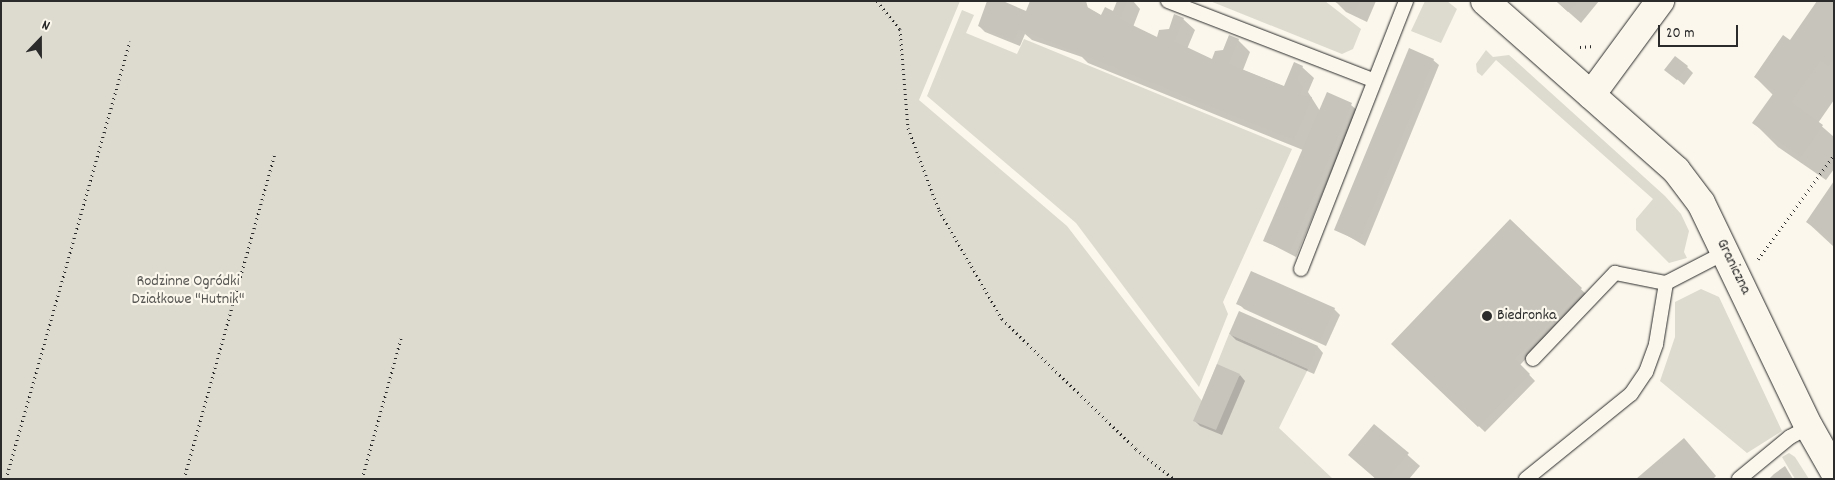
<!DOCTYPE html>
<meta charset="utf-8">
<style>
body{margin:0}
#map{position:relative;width:1835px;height:480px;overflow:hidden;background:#fbf7ec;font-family:Dekko,sans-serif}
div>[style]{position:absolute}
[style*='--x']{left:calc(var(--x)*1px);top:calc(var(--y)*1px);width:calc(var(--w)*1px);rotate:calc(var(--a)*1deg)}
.green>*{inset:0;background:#dddad0}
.shadow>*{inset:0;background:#0003}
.building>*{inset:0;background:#c7c4bc}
.path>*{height:3px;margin-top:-1.5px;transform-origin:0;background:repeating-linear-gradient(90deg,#2b2b2b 0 1px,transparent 0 5px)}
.roads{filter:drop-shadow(0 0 1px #2b2b2b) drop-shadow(0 0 1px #2b2b2b)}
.service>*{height:14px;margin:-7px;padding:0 7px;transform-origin:7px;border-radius:7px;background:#fbf7ec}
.minor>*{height:28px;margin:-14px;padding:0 14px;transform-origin:14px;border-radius:14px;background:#fbf7ec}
.dots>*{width:14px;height:14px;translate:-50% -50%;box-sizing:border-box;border:2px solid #fbf7ec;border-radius:50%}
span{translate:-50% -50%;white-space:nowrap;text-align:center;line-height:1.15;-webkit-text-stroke:4.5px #fbf7ec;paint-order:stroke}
.street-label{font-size:16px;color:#2b2b2b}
.park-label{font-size:16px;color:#585754}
.poi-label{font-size:16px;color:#2b2b2b}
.left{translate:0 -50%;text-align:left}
.frame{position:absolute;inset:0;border:2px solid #2b2b2b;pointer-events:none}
.north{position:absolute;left:15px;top:15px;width:50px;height:50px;-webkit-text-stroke:4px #fbf7ec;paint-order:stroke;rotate:22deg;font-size:14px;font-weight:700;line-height:20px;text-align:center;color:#2b2b2b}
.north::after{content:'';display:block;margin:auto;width:18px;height:22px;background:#2b2b2b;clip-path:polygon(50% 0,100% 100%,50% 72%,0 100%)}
.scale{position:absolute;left:1658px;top:25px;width:80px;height:22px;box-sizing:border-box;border:2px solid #2b2b2b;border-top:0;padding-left:6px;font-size:15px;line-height:18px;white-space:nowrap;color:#2b2b2b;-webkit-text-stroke:4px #fbf7ec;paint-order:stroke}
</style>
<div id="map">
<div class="green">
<i style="clip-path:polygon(1px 1px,960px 1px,919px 100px,1067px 226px,1202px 401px,1229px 334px,1308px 369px,1279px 428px,1333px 479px,1px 479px)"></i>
<i style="clip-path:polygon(1210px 1px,1325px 1px,1361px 29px,1353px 49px,1342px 54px)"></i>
<i style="clip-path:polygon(1425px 1px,1447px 1px,1457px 9px,1441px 43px,1411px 31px)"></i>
<i style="clip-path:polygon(962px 10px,974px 15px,966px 33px,1017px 54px,1024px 39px,1292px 149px,1223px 302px,1228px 314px,1199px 387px,1076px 223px,927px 96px)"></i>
<i style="clip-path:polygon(1486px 50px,1493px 57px,1509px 55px,1665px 196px,1681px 214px,1689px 231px,1684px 252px,1687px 258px,1669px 263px,1636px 230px,1636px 219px,1653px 199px,1496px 60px,1482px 76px,1477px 72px,1476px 64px)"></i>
<i style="clip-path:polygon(1701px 289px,1719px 297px,1782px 431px,1747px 453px,1660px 381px,1675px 337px,1675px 302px)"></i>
<i style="clip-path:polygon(1789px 453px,1795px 457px,1809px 479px,1795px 479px,1782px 457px)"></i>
</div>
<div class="shadow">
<i style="clip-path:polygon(1032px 1px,1086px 1px,1088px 8px,1102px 16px,1113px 12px,1118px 1px,1133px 1px,1140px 9px,1133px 27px,1157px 39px,1183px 19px,1195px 30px,1187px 49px,1213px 61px,1238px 40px,1250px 52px,1243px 70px,1285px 87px,1302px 67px,1314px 78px,1308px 92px,1320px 111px,1351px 105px,1357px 110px,1296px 257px,1265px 241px,1303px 150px,1088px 63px,1082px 57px,1032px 40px,1025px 34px,1020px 46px,985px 32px,979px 26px,1027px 12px)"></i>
<i style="clip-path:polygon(1335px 1px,1376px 1px,1367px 22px,1346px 12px)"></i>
<i style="clip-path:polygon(1556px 1px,1599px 1px,1581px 23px)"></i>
<i style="clip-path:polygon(1834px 1px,1834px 100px,1818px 123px,1834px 137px,1834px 169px,1826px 180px,1778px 147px,1754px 123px,1773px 95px,1755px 77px)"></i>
<i style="clip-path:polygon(1433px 60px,1439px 65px,1365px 246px,1336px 229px)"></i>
<i style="clip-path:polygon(1687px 67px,1693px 73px,1684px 85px,1666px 70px)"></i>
<i style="clip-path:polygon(1834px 183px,1834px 247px,1807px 222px)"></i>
<i style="clip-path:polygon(1510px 221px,1587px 295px,1520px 365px,1535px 381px,1485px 432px,1393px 344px)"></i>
<i style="clip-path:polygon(1238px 303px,1334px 309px,1340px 315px,1326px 346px,1244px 309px)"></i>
<i style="clip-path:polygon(1230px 334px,1318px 347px,1323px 353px,1314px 374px,1236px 340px)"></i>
<i style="clip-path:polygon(1240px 375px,1245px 381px,1222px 435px,1200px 426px,1194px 420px)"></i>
<i style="clip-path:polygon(1375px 426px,1420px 466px,1409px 479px,1376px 479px,1350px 455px)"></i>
</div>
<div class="building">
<i style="clip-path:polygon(987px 1px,1003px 1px,1026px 11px,1030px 1px,1083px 1px,1082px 4px,1101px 15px,1105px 7px,1113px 11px,1117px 1px,1127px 1px,1120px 19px,1157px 37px,1159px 30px,1169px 29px,1174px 14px,1184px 18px,1174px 41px,1212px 59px,1215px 51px,1223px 50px,1229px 35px,1239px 39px,1229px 64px,1284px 86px,1294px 62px,1303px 66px,1297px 80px,1303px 87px,1300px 95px,1312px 97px,1294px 140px,1019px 29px,1014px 41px,978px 26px)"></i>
<i style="clip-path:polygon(1333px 1px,1360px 1px,1355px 11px)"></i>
<i style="clip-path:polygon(1556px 1px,1578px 1px,1568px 12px)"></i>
<i style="clip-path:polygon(1817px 1px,1834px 1px,1834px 58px,1828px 66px,1820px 61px,1791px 102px,1823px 125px,1801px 157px,1752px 123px,1775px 91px,1754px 77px,1783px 35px,1790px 40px)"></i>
<i style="clip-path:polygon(1409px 48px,1434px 59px,1359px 241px,1334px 230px)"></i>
<i style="clip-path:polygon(1675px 56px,1688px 66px,1677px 80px,1664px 70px)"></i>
<i style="clip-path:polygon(1327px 92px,1352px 103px,1290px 252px,1263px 241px)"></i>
<i style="clip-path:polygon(1834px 181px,1834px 241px,1806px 222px)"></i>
<i style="clip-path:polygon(1510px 219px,1582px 288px,1515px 359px,1530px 374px,1478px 427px,1391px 344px)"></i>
<i style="clip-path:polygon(1251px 271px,1335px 308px,1320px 341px,1236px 304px)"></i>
<i style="clip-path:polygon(1239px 311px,1318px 346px,1308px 369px,1229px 334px)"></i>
<i style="clip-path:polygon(1217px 364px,1240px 374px,1216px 430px,1193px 421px)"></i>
<i style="clip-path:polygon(1374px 424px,1409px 453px,1387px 479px,1376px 479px,1348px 455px)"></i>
<i style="clip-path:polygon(1684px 438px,1716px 476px,1713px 479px,1636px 479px)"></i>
<i style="clip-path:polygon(1785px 466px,1793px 479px,1769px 479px,1774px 474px)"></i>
</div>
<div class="path">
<i style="--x:877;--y:1;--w:36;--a:51"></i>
<i style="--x:900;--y:29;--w:99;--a:85.4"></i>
<i style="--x:908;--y:128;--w:88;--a:69.3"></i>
<i style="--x:939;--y:210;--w:126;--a:60"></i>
<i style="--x:1002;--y:319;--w:187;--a:44.1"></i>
<i style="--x:1136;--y:449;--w:48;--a:38.3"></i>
<i style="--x:1580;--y:47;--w:14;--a:-4"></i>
<i style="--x:1758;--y:259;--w:129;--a:-53.8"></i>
<i style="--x:6;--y:479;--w:455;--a:-74.2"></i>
<i style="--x:184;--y:479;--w:339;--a:-74.4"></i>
<i style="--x:362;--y:479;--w:146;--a:-74.5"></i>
</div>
<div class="roads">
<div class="service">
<i style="--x:1168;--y:1;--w:220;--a:21.1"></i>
<i style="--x:1301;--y:269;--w:288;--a:-68.6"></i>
<i style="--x:1533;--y:359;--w:119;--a:-46.4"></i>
<i style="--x:1615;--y:273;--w:52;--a:11.1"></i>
<i style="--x:1666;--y:283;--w:68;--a:-27.3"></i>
<i style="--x:1526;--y:479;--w:135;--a:-39"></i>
<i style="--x:1631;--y:394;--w:27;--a:-56"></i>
<i style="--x:1646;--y:372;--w:30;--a:-70"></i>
<i style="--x:1656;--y:344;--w:62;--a:-80.7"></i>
<i style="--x:1739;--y:479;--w:66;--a:-39.5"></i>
<i style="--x:1790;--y:437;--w:21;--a:-28"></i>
</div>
<div class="minor">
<i style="--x:1485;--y:1;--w:255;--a:41.5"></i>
<i style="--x:1676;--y:170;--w:41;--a:52.9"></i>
<i style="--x:1701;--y:203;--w:249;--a:64.3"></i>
<i style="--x:1809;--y:427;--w:51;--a:60.4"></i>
<i style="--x:1591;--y:95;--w:117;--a:-53.7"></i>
</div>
</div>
<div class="dots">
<i style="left:1487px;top:316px;background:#2b2b2b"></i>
</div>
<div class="street-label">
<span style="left:1733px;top:267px;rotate:64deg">Graniczna</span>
</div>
<div class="park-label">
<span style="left:188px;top:291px">Rodzinne Ogródki<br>Działkowe "Hutnik"</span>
</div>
<div class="poi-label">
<span class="left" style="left:1497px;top:316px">Biedronka</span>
</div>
<div class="frame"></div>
<div class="north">N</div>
<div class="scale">20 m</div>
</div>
